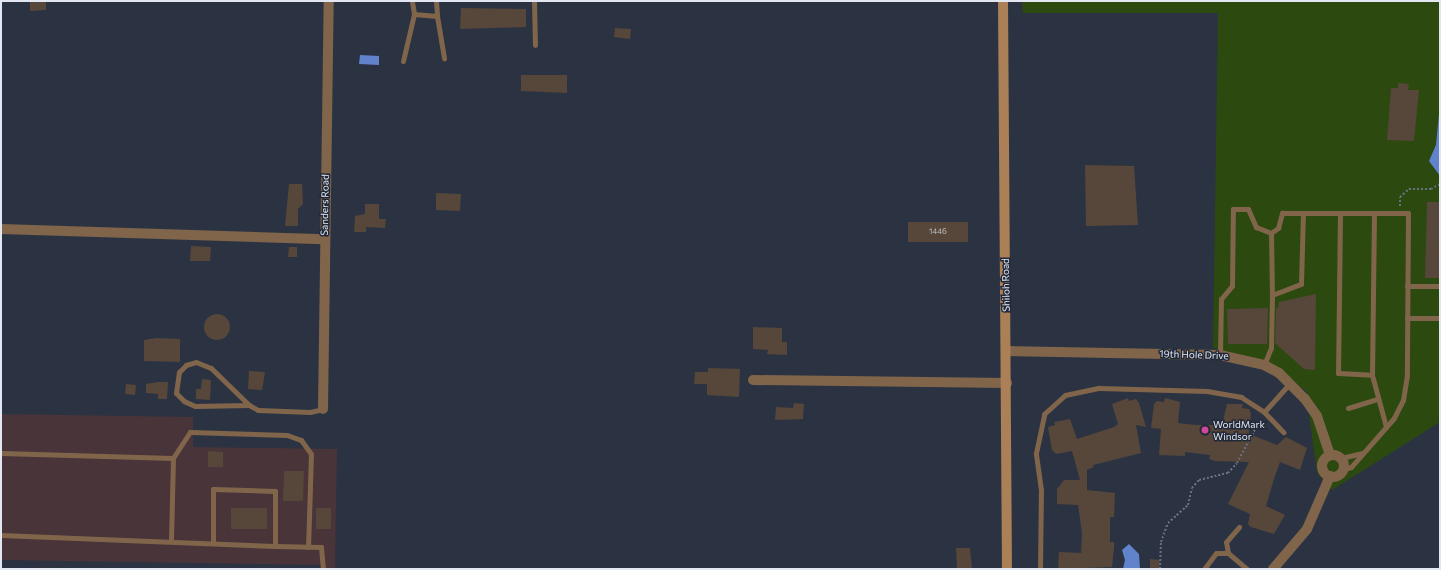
<!DOCTYPE html>
<style>
body{margin:0}
#map{position:relative;width:1441px;height:570px;overflow:hidden;background:#2b3342;font-family:Commissioner,sans-serif}
div>[style]{position:absolute}
[style*='--x']{left:calc(var(--x)*1px);top:calc(var(--y)*1px);width:calc(var(--w)*1px);rotate:calc(var(--a)*1deg)}
.education>*{inset:0;background:#483439}
.green>*{inset:0;background:#2c490f}
.water>*{inset:0;background:#6183cb}
.building>*{inset:0;background:#57463a}
.round{border-radius:50%}
.path>*{height:2px;margin-top:-1px;transform-origin:0;background:repeating-linear-gradient(90deg,#6a717e 0 2px,transparent 0 4px)}
.lane>*{height:5px;margin:-2.5px;padding:0 2.5px;transform-origin:2.5px;border-radius:2.5px;background:#80654b}
.street>*{height:10px;margin:-5px;padding:0 5px;transform-origin:5px;border-radius:5px;background:#80654b}
.street>.ring{margin:-5px;padding:0;box-sizing:content-box;background:none;border:10px solid #80654b;border-radius:50%}
.secondary>*{height:10px;margin:-5px;padding:0 5px;transform-origin:5px;border-radius:5px;background:#ab8056}
.dots>*{width:11px;height:11px;translate:-50% -50%;box-sizing:border-box;border:2px solid #212938;border-radius:50%}
span{translate:-50% -50%;white-space:nowrap;text-align:center;line-height:1.15;-webkit-text-stroke:3px #212938;paint-order:stroke}
.number-label{font-size:8px;color:#bfbfc4}
.number-label span{-webkit-text-stroke-width:0}
.street-label{font-size:10px;color:#e2e7f2}
.poi-label{font-size:10px;color:#e2e7f2}
.left{translate:0 -50%;text-align:left}
.frame{position:absolute;inset:0;border:2px solid #e2e7f2;pointer-events:none}
</style>
<div id="map">
<div class="education">
<i style="clip-path:polygon(1px 414px,193px 417px,193px 447px,337px 449px,335px 569px,323px 569px,323px 565px,1px 560px)"></i>
</div>
<div class="green">
<i style="clip-path:polygon(1022px 1px,1440px 1px,1440px 422px,1332px 490px,1317px 473px,1306px 391px,1266px 361px,1213px 348px,1218px 13px,1023px 13px)"></i>
</div>
<div class="water">
<i style="clip-path:polygon(360px 55px,379px 56px,379px 65px,359px 64px)"></i>
<i style="clip-path:polygon(1440px 104px,1440px 176px,1429px 161px,1436px 145px)"></i>
<i style="clip-path:polygon(1129px 544px,1139px 554px,1140px 569px,1123px 569px,1125px 560px,1122px 550px)"></i>
</div>
<div class="building">
<i style="clip-path:polygon(30px 1px,46px 1px,46px 10px,30px 11px)"></i>
<i style="clip-path:polygon(461px 8px,526px 9px,526px 27px,460px 29px)"></i>
<i style="clip-path:polygon(615px 28px,631px 29px,630px 39px,614px 37px)"></i>
<i style="clip-path:polygon(521px 75px,567px 75px,567px 93px,521px 91px)"></i>
<i style="clip-path:polygon(1398px 83px,1409px 84px,1408px 90px,1419px 90px,1414px 141px,1387px 140px,1391px 88px,1398px 88px)"></i>
<i style="clip-path:polygon(1085px 165px,1134px 166px,1138px 225px,1086px 226px)"></i>
<i style="clip-path:polygon(289px 184px,302px 184px,303px 204px,298px 209px,298px 226px,285px 226px)"></i>
<i style="clip-path:polygon(436px 193px,461px 194px,460px 211px,436px 210px)"></i>
<i style="clip-path:polygon(1427px 202px,1440px 202px,1440px 278px,1425px 278px)"></i>
<i style="clip-path:polygon(365px 204px,379px 204px,379px 219px,386px 219px,385px 228px,366px 227px,366px 232px,354px 232px,355px 216px,365px 214px)"></i>
<i style="clip-path:polygon(908px 222px,968px 222px,968px 242px,908px 242px)"></i>
<i style="clip-path:polygon(191px 246px,211px 247px,210px 261px,190px 261px)"></i>
<i style="clip-path:polygon(289px 247px,297px 247px,297px 257px,288px 257px)"></i>
<i style="clip-path:polygon(1316px 294px,1315px 370px,1304px 369px,1275px 343px,1276px 308px,1278px 308px,1279px 302px)"></i>
<i style="clip-path:polygon(1268px 308px,1267px 344px,1228px 344px,1227px 309px)"></i>
<i class="round" style="left:204px;top:314px;width:26px;height:26px"></i>
<i style="clip-path:polygon(753px 327px,782px 328px,782px 342px,787px 342px,787px 355px,767px 354px,768px 350px,753px 349px)"></i>
<i style="clip-path:polygon(156px 338px,180px 339px,180px 362px,144px 361px,144px 340px)"></i>
<i style="clip-path:polygon(708px 368px,740px 369px,739px 397px,707px 395px,707px 384px,694px 384px,695px 372px,708px 372px)"></i>
<i style="clip-path:polygon(249px 371px,265px 372px,262px 390px,248px 389px)"></i>
<i style="clip-path:polygon(202px 379px,211px 380px,210px 400px,196px 399px,196px 389px,201px 389px)"></i>
<i style="clip-path:polygon(158px 382px,168px 382px,167px 399px,158px 399px,158px 394px,146px 393px,146px 384px)"></i>
<i style="clip-path:polygon(126px 384px,136px 385px,135px 395px,125px 394px)"></i>
<i style="clip-path:polygon(1128px 398px,1129px 401px,1136px 399px,1139px 403px,1146px 427px,1136px 425px,1141px 453px,1093px 465px,1094px 467px,1087px 470px,1087px 490px,1115px 493px,1114px 517px,1110px 517px,1110px 542px,1114px 542px,1114px 548px,1112px 567px,1061px 569px,1058px 567px,1059px 552px,1081px 553px,1082px 533px,1078px 505px,1057px 504px,1057px 489px,1064px 480px,1080px 480px,1072px 451px,1056px 454px,1052px 450px,1048px 427px,1055px 425px,1054px 422px,1070px 419px,1077px 439px,1114px 427px,1118px 424px,1112px 404px)"></i>
<i style="clip-path:polygon(1165px 398px,1180px 402px,1178px 423px,1196px 425px,1214px 425px,1215px 420px,1223px 421px,1227px 404px,1243px 404px,1242px 408px,1249px 409px,1251px 413px,1249px 434px,1277px 445px,1286px 437px,1307px 448px,1300px 470px,1280px 462px,1274px 479px,1266px 506px,1285px 515px,1274px 534px,1251px 527px,1248px 524px,1250px 514px,1228px 504px,1249px 462px,1215px 461px,1209px 459px,1210px 455px,1185px 452px,1185px 456px,1159px 455px,1161px 429px,1151px 428px,1154px 404px,1157px 401px,1164px 402px)"></i>
<i style="clip-path:polygon(794px 403px,804px 404px,803px 419px,775px 420px,776px 407px,793px 408px)"></i>
<i style="clip-path:polygon(208px 451px,223px 452px,223px 467px,208px 467px)"></i>
<i style="clip-path:polygon(284px 471px,304px 471px,303px 501px,283px 501px)"></i>
<i style="clip-path:polygon(231px 508px,267px 508px,267px 529px,231px 529px)"></i>
<i style="clip-path:polygon(316px 508px,331px 508px,331px 529px,316px 529px)"></i>
<i style="clip-path:polygon(956px 548px,970px 548px,972px 569px,957px 569px)"></i>
<i style="clip-path:polygon(1150px 559px,1160px 560px,1159px 568px,1150px 568px)"></i>
</div>
<div class="path">
<i style="--x:1400;--y:206;--w:9;--a:-90"></i>
<i style="--x:1400;--y:197;--w:12;--a:-42"></i>
<i style="--x:1409;--y:189;--w:22;--a:0"></i>
<i style="--x:1431;--y:189;--w:10;--a:-29"></i>
<i style="--x:1160;--y:569;--w:27;--a:-88"></i>
<i style="--x:1161;--y:542;--w:20;--a:-70"></i>
<i style="--x:1168;--y:523;--w:27;--a:-42"></i>
<i style="--x:1188;--y:505;--w:17;--a:-77"></i>
<i style="--x:1192;--y:488;--w:11;--a:-49"></i>
<i style="--x:1199;--y:480;--w:30;--a:-14"></i>
<i style="--x:1228;--y:473;--w:13;--a:-48"></i>
<i style="--x:1237;--y:463;--w:38;--a:-62"></i>
</div>
<div class="lane">
<i style="--x:436;--y:1;--w:15;--a:86"></i>
<i style="--x:534;--y:1;--w:44;--a:88.7"></i>
<i style="--x:414;--y:14;--w:23;--a:5"></i>
<i style="--x:437;--y:16;--w:43;--a:80.5"></i>
<i style="--x:403;--y:61;--w:48;--a:-76.8"></i>
<i style="--x:414;--y:14;--w:13;--a:-99"></i>
<i style="--x:1340;--y:213;--w:160;--a:90.7"></i>
<i style="--x:1338;--y:373;--w:34;--a:3"></i>
<i style="--x:1374;--y:213;--w:162;--a:90.7"></i>
<i style="--x:1372;--y:375;--w:54;--a:74.9"></i>
<i style="--x:1271;--y:233;--w:62;--a:89.1"></i>
<i style="--x:1407;--y:286;--w:33;--a:0"></i>
<i style="--x:1407;--y:318;--w:33;--a:0"></i>
<i style="--x:1220;--y:355;--w:56;--a:-89"></i>
<i style="--x:1221;--y:299;--w:17;--a:-50"></i>
<i style="--x:1232;--y:286;--w:77;--a:-89.3"></i>
<i style="--x:1233;--y:209;--w:15;--a:0"></i>
<i style="--x:1248;--y:209;--w:20;--a:66"></i>
<i style="--x:1256;--y:227;--w:16;--a:22"></i>
<i style="--x:1271;--y:233;--w:9;--a:-36"></i>
<i style="--x:1278;--y:228;--w:16;--a:-75"></i>
<i style="--x:1282;--y:213;--w:126;--a:0"></i>
<i style="--x:1408;--y:213;--w:162;--a:90.4"></i>
<i style="--x:1407;--y:375;--w:25;--a:99"></i>
<i style="--x:1403;--y:400;--w:20;--a:117"></i>
<i style="--x:1394;--y:418;--w:65;--a:131.3"></i>
<i style="--x:1351;--y:467;--w:7;--a:164"></i>
<i style="--x:1264;--y:365;--w:18;--a:-68"></i>
<i style="--x:1271;--y:348;--w:53;--a:-88.9"></i>
<i style="--x:1272;--y:295;--w:31;--a:-21"></i>
<i style="--x:1301;--y:284;--w:71;--a:-88.4"></i>
<i style="--x:249;--y:405;--w:54;--a:178.9"></i>
<i style="--x:195;--y:406;--w:12;--a:-156"></i>
<i style="--x:184;--y:401;--w:11;--a:-135"></i>
<i style="--x:176;--y:393;--w:21;--a:-82"></i>
<i style="--x:179;--y:372;--w:10;--a:-45"></i>
<i style="--x:186;--y:365;--w:10;--a:-17"></i>
<i style="--x:196;--y:362;--w:16;--a:22"></i>
<i style="--x:211;--y:368;--w:53;--a:44.2"></i>
<i style="--x:249;--y:405;--w:10;--a:29"></i>
<i style="--x:258;--y:410;--w:52;--a:2.2"></i>
<i style="--x:310;--y:412;--w:13;--a:-13"></i>
<i style="--x:1348;--y:408;--w:31;--a:-17"></i>
<i style="--x:1264;--y:412;--w:39;--a:-48"></i>
<i style="--x:1;--y:453;--w:172;--a:1.7"></i>
<i style="--x:173;--y:458;--w:83;--a:91.4"></i>
<i style="--x:173;--y:458;--w:31;--a:-57"></i>
<i style="--x:190;--y:432;--w:97;--a:1.8"></i>
<i style="--x:287;--y:435;--w:15;--a:20"></i>
<i style="--x:301;--y:440;--w:17;--a:54"></i>
<i style="--x:311;--y:454;--w:93;--a:91.8"></i>
<i style="--x:1341;--y:458;--w:22;--a:-13"></i>
<i style="--x:1;--y:535;--w:274;--a:2.3"></i>
<i style="--x:213;--y:543;--w:54;--a:-90"></i>
<i style="--x:213;--y:489;--w:62;--a:1.8"></i>
<i style="--x:275;--y:491;--w:55;--a:90"></i>
<i style="--x:275;--y:546;--w:46;--a:1.2"></i>
<i style="--x:321;--y:547;--w:22;--a:85"></i>
<i style="--x:1228;--y:553;--w:11;--a:-100"></i>
<i style="--x:1226;--y:542;--w:20;--a:-49"></i>
<i style="--x:1040;--y:569;--w:79;--a:-89.3"></i>
<i style="--x:1041;--y:490;--w:37;--a:-98"></i>
<i style="--x:1036;--y:453;--w:40;--a:-78"></i>
<i style="--x:1044;--y:414;--w:28;--a:-42"></i>
<i style="--x:1065;--y:395;--w:35;--a:-12"></i>
<i style="--x:1099;--y:388;--w:108;--a:1.6"></i>
<i style="--x:1207;--y:391;--w:35;--a:10"></i>
<i style="--x:1241;--y:397;--w:27;--a:33"></i>
<i style="--x:1264;--y:412;--w:28;--a:46"></i>
<i style="--x:1204;--y:569;--w:20;--a:-53"></i>
<i style="--x:1216;--y:553;--w:12;--a:0"></i>
<i style="--x:1228;--y:553;--w:25;--a:40"></i>
</div>
<div class="street">
<i style="--x:1;--y:229;--w:323;--a:1.8"></i>
<i style="--x:1007;--y:351;--w:213;--a:1.1"></i>
<i style="--x:1220;--y:355;--w:45;--a:12.8"></i>
<i style="--x:1264;--y:365;--w:17;--a:28"></i>
<i style="--x:1279;--y:373;--w:37;--a:45"></i>
<i style="--x:1305;--y:399;--w:21;--a:55"></i>
<i style="--x:1317;--y:416;--w:41;--a:71.6"></i>
<i style="--x:753;--y:380;--w:254;--a:0.7"></i>
<i style="--x:323;--y:409;--w:408;--a:-89.2"></i>
<i class="ring" style="left:1322px;top:455px;width:12px;height:12px"></i>
<i style="--x:1273;--y:569;--w:52;--a:-49.6"></i>
<i style="--x:1307;--y:529;--w:58;--a:-66.5"></i>
</div>
<div class="secondary">
<i style="--x:1003;--y:1;--w:568;--a:89.6"></i>
</div>
<div class="dots">
<i style="left:1205px;top:430px;background:#d1479c"></i>
</div>
<div class="number-label">
<span style="left:938px;top:232px">1446</span>
</div>
<div class="street-label">
<span style="left:325px;top:205px;rotate:-89deg">Sanders Road</span>
<span style="left:1006px;top:285px;rotate:-91deg">Shiloh Road</span>
<span style="left:1194px;top:355px;rotate:2deg">19th Hole Drive</span>
</div>
<div class="poi-label">
<span class="left" style="left:1213px;top:430px">WorldMark<br>Windsor</span>
</div>
<div class="frame"></div>
</div>
